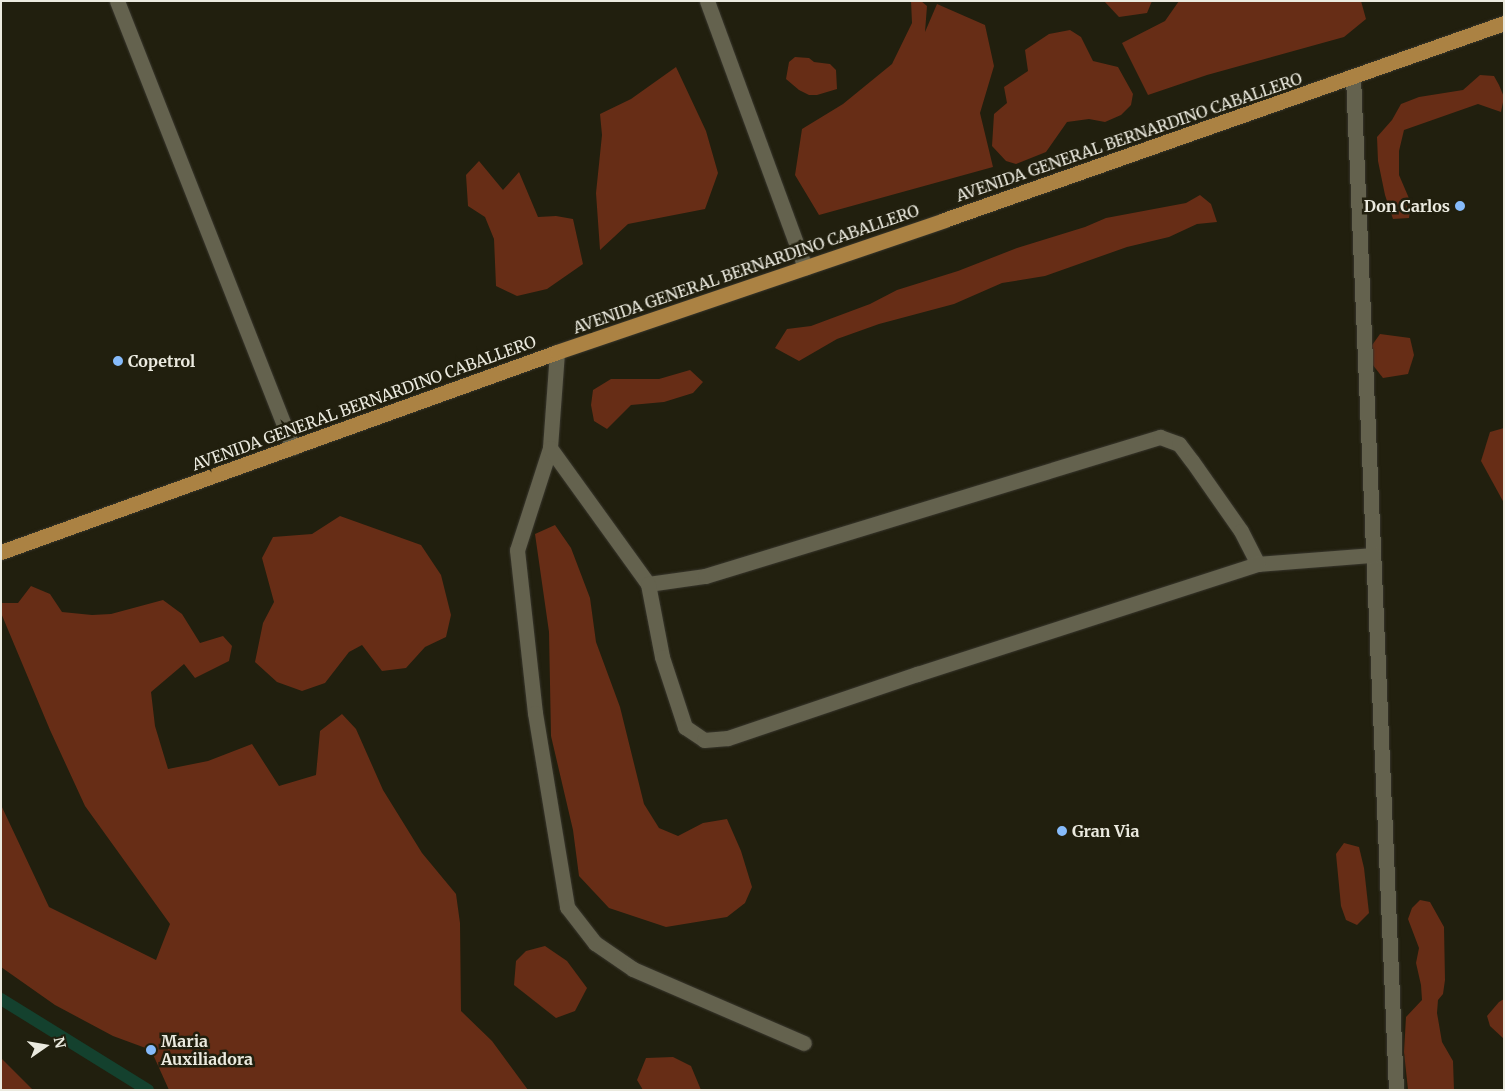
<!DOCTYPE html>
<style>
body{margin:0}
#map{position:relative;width:1505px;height:1091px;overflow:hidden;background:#211f0e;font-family:Merriweather,serif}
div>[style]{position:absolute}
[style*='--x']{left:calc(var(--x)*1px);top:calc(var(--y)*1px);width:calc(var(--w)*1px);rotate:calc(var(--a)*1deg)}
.green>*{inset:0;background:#672d16}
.stream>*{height:12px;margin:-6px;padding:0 6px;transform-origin:6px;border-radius:6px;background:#14412e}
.roads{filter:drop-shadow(0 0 1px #38362d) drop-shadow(0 0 1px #38362d)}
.minor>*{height:15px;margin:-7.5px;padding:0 7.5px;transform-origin:7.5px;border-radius:7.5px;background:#64624e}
.major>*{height:15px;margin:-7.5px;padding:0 7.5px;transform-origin:7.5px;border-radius:7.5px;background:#ab8243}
.dots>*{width:14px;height:14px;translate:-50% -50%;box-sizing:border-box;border:2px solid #211f0e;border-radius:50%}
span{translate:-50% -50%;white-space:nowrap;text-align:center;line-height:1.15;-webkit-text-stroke:5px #211f0e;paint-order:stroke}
.street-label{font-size:16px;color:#ebeadf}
.poi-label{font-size:16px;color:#ebeadf;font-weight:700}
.right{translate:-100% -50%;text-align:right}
.left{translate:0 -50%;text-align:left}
.frame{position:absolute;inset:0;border:2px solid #ebeadf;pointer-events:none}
.north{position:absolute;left:20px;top:1021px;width:50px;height:50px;-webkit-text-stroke:4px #211f0e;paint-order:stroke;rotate:77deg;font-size:14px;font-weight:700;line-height:20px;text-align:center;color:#ebeadf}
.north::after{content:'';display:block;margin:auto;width:18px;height:22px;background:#ebeadf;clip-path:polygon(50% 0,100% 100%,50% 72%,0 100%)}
</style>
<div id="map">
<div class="green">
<i style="clip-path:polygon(911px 1px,921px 1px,927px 6px,925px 32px,937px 4px,985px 25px,994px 66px,980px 113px,993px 167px,819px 215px,795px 175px,802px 129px,843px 104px,892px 64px,912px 23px)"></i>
<i style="clip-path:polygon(1104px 1px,1152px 1px,1147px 13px,1119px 17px)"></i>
<i style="clip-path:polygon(1179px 1px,1361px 1px,1366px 19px,1344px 37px,1207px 75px,1148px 95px,1122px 43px,1165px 21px)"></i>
<i style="clip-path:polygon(1070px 30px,1081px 37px,1093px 61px,1118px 67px,1133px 94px,1131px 105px,1121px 115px,1105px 122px,1089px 119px,1067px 122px,1046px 152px,1016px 164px,1006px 161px,992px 146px,994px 114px,1007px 103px,1004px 87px,1028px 71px,1025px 50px,1049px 34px)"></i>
<i style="clip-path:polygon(795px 57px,809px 58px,814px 62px,830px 64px,836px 70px,837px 89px,817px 95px,809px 95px,799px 90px,786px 79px,789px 62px)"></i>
<i style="clip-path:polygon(676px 67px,706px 131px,718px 173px,705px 209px,628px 224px,600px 250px,596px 193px,602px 135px,600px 114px,631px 99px)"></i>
<i style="clip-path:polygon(1480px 75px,1494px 76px,1499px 85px,1504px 97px,1501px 112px,1478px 104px,1404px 130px,1399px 151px,1399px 175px,1411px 203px,1409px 218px,1393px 219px,1385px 195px,1378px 161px,1377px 137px,1392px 120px,1401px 104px,1419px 97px,1463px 90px)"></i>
<i style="clip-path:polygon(479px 161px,503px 190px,519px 172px,538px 217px,556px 216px,573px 219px,583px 264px,547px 289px,517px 296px,496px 286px,494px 239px,485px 217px,468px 206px,466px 175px)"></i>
<i style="clip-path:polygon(1200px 195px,1211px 204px,1217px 222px,1197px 224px,1169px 237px,1127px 247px,1045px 276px,1002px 283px,954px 304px,879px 324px,837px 339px,799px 361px,775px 348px,787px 329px,811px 326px,870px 304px,897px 290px,958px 271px,1017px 248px,1085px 227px,1106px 218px,1186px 203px)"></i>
<i style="clip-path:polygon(1380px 334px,1410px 338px,1414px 355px,1408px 374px,1383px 378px,1365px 355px)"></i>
<i style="clip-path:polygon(690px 370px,703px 382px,693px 393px,664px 402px,631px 405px,607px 429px,594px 421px,591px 405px,593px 390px,611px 379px,659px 379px)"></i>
<i style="clip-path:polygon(1504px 428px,1504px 503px,1481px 461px,1490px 432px)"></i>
<i style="clip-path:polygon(340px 516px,421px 545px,441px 575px,451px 615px,446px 637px,425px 647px,406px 668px,382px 671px,362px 645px,349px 652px,325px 683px,302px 691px,277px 682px,255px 662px,263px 623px,274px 602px,262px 558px,273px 537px,312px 534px)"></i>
<i style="clip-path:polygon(555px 525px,571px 548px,590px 598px,596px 642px,620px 707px,644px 804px,659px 828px,678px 836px,703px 823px,727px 819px,741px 851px,752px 887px,745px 903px,727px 917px,666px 927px,609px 908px,579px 876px,573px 830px,551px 736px,549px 632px,535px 534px)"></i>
<i style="clip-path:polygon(31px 586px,50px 594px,62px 612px,92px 615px,111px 614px,163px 600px,182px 614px,200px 643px,223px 636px,232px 646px,229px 661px,195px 678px,184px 664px,151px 692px,155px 726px,168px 769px,208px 761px,252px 744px,279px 786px,316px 775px,320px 731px,342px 714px,356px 729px,383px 790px,422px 853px,456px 894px,460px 923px,461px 1011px,492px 1041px,528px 1090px,169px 1090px,151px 1050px,113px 1036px,55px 1005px,1px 967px,1px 805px,49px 907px,156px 960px,170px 924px,85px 806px,50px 730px,1px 613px,1px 603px,18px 603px)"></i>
<i style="clip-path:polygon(1344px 843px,1359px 847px,1364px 868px,1369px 913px,1357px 925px,1346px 920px,1341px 906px,1336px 854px)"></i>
<i style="clip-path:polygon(1420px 900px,1430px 902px,1444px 927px,1445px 980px,1443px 994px,1438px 1000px,1437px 1013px,1442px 1042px,1453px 1061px,1454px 1090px,1408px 1090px,1404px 1052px,1406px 1017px,1422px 1000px,1421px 985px,1416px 963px,1419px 948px,1408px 919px,1412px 908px)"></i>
<i style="clip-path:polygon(545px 946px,567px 961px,587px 988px,575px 1011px,556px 1018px,514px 985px,516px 961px,526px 951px)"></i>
<i style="clip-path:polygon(1504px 999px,1504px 1039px,1490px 1026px,1487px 1016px,1499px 1002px)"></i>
<i style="clip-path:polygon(673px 1057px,691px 1066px,701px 1090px,643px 1090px,637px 1080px,646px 1058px)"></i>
<i style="clip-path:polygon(1px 1058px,33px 1090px,1px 1090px)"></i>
</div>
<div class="stream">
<i style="--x:1;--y:999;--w:173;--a:31.8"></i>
</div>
<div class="roads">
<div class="minor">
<i style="--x:117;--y:1;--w:480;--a:68.5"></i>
<i style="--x:707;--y:1;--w:284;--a:69.8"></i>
<i style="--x:1353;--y:77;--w:1014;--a:87.57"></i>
<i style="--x:557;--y:352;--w:96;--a:94.2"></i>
<i style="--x:550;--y:448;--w:107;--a:107.9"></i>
<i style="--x:517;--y:550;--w:164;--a:83.7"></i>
<i style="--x:535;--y:713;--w:197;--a:80.6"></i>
<i style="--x:567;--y:907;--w:46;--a:52.1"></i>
<i style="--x:595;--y:943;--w:46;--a:34.4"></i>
<i style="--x:633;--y:969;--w:186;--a:23.4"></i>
<i style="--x:550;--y:448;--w:168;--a:54.2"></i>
<i style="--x:648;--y:584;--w:58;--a:-8"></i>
<i style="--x:705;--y:576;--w:476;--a:-17"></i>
<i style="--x:1160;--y:437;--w:20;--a:20"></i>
<i style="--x:1179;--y:444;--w:21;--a:53"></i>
<i style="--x:1192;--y:461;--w:85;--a:55"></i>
<i style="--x:1241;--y:531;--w:37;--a:63"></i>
<i style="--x:1258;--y:564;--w:115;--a:-4.5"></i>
<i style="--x:648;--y:584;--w:74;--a:79.1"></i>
<i style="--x:662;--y:657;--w:74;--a:71.8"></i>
<i style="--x:685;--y:727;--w:23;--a:34"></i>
<i style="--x:704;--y:740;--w:24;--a:-5"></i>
<i style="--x:728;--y:738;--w:200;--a:-18.7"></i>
<i style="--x:917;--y:674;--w:358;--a:-17.9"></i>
</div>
<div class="major">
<i style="--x:1;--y:552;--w:591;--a:-19.78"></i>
<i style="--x:557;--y:352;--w:409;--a:-18.8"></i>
<i style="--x:944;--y:220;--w:594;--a:-19.38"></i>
</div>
</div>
<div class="dots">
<i style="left:1460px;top:206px;background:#86bbfb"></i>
<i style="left:118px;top:361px;background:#86bbfb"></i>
<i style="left:1062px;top:831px;background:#86bbfb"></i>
<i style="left:151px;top:1050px;background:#86bbfb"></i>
</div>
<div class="street-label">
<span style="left:1129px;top:137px;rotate:-19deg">AVENIDA GENERAL BERNARDINO CABALLERO</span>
<span style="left:746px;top:269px;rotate:-19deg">AVENIDA GENERAL BERNARDINO CABALLERO</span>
<span style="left:364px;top:403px;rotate:-20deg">AVENIDA GENERAL BERNARDINO CABALLERO</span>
</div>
<div class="poi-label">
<span class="right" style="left:1450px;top:206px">Don Carlos</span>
<span class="left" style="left:128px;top:361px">Copetrol</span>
<span class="left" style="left:1072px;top:831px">Gran Via</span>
<span class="left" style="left:161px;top:1050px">Maria<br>Auxiliadora</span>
</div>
<div class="frame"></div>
<div class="north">N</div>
</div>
